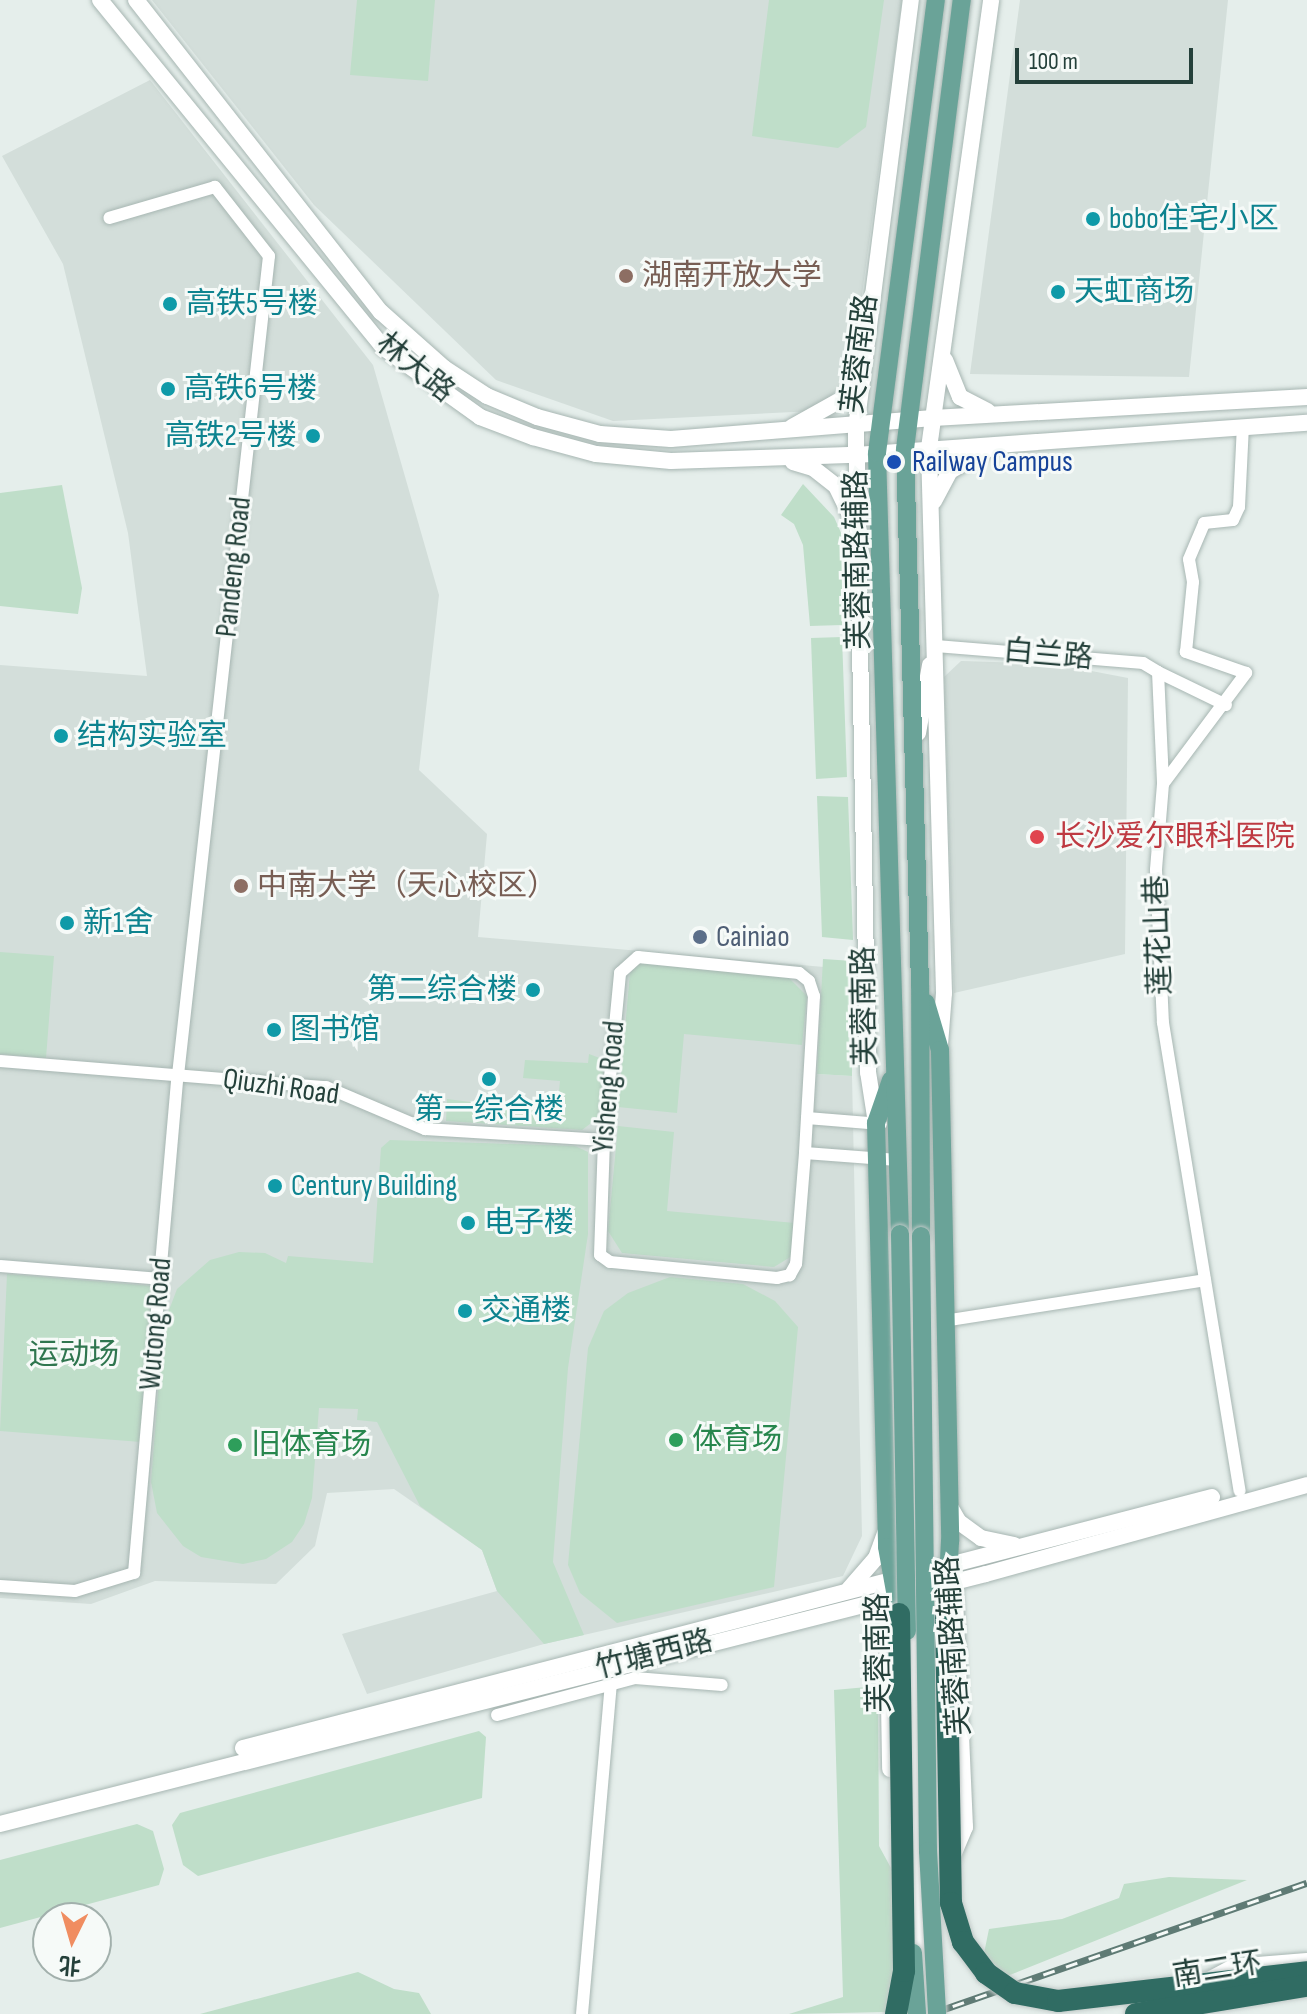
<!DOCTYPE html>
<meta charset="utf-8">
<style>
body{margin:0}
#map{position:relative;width:1307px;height:2014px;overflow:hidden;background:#e5eeeb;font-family:"Sofia Sans Condensed","Noto Sans SC",sans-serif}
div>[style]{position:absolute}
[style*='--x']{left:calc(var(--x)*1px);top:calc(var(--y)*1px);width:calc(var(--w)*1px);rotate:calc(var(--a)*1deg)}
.built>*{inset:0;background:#d3deda}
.green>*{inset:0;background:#bfdec9}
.roads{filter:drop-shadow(0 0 2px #a7b6b2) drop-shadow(0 0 2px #a7b6b2)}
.street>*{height:12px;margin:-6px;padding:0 6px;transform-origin:6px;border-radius:6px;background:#fff}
.secondary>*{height:16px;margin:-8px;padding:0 8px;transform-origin:8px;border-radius:8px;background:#fff}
.primary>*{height:18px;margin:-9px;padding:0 9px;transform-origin:9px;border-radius:9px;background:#6aa398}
.rail>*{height:7px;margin-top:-3.5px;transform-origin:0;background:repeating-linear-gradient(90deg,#f6faf8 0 12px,#5f7b75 0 24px);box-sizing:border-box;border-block:2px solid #5f7b75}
.bridges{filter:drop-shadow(0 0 2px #c2cac8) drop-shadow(0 0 2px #c2cac8)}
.primary-bridge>*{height:18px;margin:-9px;padding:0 9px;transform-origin:9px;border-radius:9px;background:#6aa398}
.highway-bridge>*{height:22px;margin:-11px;padding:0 11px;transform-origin:11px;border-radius:11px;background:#306c63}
.dots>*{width:22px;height:22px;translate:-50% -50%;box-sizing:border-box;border:4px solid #f6faf8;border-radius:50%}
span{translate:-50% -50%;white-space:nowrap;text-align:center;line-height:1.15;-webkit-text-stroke:6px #f6faf8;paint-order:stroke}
.culture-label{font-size:30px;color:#0d838f}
.left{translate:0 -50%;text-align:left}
.right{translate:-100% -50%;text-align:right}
.education-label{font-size:30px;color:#785e54}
.street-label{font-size:30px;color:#24403a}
.transit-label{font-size:30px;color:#164399}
.health-label{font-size:30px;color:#be3a42}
.service-label{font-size:30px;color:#4e5e75}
.park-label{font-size:30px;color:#2f764f}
.leisure-label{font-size:30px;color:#27864d}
.north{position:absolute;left:32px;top:1902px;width:80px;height:80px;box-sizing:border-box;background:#f6faf8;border:2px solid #a2b0ac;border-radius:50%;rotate:185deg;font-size:22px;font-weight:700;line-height:32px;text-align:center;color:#24403a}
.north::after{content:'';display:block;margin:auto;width:28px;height:36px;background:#f08d61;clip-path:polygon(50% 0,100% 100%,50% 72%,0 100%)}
.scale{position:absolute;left:1015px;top:48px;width:178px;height:36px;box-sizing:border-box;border:4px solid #24403a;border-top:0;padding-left:10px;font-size:24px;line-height:28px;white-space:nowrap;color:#24403a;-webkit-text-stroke:6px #f6faf8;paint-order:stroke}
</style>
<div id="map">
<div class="built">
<i style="clip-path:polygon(152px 0,902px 0,855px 346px,843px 384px,815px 411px,613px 421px,496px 380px,314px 205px)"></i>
<i style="clip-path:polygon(1020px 0,1228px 0,1189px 377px,970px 374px)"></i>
<i style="clip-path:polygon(150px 80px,373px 365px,439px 595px,419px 770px,487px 834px,478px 937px,824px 967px,817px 1074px,852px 1076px,862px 1536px,843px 1576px,544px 1644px,367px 1694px,342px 1634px,497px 1591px,482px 1550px,394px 1489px,327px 1493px,315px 1546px,276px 1584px,155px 1581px,91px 1604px,0 1598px,0 665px,147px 676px,128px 533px,63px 264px,2px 156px)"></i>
<i style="clip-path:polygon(961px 661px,1055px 664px,1128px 678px,1125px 954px,954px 993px,944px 677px)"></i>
</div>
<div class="green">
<i style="clip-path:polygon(357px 0,435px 0,428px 81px,350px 75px)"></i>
<i style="clip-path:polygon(769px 0,884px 0,866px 127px,838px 148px,752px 136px)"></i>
<i style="clip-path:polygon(803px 484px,834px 517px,842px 535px,842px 625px,810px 626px,803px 545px,794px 524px,781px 515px)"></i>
<i style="clip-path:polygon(62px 485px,82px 588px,78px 614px,0 606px,0 493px)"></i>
<i style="clip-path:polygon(842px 637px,847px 777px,816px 779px,811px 638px)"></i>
<i style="clip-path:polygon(817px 796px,848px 797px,853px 940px,822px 937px)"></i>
<i style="clip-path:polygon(0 952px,54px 956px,46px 1058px,0 1054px)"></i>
<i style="clip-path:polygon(823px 959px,853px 961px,852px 1076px,817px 1074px)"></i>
<i style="clip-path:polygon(641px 962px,787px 976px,807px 996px,802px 1045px,684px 1034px,677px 1113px,618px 1107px,630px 973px)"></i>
<i style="clip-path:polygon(589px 1054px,605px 1060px,601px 1106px,599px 1117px,582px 1130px,446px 1121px,447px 1099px,557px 1113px,560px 1081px,523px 1078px,525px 1060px,588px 1063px)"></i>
<i style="clip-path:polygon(618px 1126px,674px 1132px,667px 1211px,795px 1223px,792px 1256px,774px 1267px,622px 1253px,608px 1231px)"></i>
<i style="clip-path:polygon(390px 1140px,575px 1146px,588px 1152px,588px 1234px,568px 1368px,553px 1562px,584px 1635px,544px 1644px,497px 1591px,482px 1550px,420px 1506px,377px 1422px,357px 1420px,358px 1409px,319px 1408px,312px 1498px,304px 1524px,292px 1542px,266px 1559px,243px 1564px,201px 1557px,183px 1546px,157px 1513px,151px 1482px,163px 1326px,177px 1289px,210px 1260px,239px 1252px,265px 1253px,286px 1263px,288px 1256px,373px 1263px,381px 1148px)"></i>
<i style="clip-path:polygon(7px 1274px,153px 1286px,141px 1442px,0 1431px)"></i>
<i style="clip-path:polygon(670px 1277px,743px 1284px,775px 1301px,798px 1327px,774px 1587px,617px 1623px,580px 1593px,568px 1565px,588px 1348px,604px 1311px,628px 1293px)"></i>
<i style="clip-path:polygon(878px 1686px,879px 1846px,896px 1877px,898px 1961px,887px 2012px,789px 2014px,843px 1997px,834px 1690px)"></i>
<i style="clip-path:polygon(479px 1731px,486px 1737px,482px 1798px,198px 1876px,183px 1865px,172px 1825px,180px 1813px)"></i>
<i style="clip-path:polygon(137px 1824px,153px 1831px,164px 1869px,159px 1885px,0 1928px,0 1860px)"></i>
<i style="clip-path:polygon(1169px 1877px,1247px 1880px,1005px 1977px,983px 1958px,989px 1929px,1062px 1919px,1119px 1898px,1124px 1884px)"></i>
<i style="clip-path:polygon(358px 1972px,394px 1989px,419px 1993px,431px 2014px,200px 2014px)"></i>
</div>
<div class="roads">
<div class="street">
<i style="--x:936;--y:646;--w:208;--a:4.7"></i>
<i style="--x:1143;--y:663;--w:17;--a:31"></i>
<i style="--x:1226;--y:705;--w:76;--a:-154.1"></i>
<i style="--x:1158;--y:672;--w:112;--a:87.4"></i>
<i style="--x:1163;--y:784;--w:86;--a:94.7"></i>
<i style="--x:1156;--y:870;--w:153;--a:87.4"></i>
<i style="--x:1163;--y:1023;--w:474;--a:80.7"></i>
<i style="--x:1163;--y:784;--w:139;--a:-53.2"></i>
<i style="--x:1246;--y:673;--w:64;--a:-160.7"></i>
<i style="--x:1186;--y:652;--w:70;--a:-84.3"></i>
<i style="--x:1193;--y:582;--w:23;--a:-100"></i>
<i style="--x:1189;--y:559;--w:39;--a:-67"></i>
<i style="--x:1204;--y:523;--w:29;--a:-6"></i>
<i style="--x:1233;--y:520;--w:14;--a:-65"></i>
<i style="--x:1239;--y:507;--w:81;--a:-87.2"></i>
<i style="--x:638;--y:957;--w:162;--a:5.7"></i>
<i style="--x:799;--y:973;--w:13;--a:39"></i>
<i style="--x:809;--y:981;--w:16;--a:72"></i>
<i style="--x:814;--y:996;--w:157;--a:93.3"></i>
<i style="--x:805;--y:1153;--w:111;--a:94.6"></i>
<i style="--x:796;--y:1264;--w:13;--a:119"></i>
<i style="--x:790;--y:1275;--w:13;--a:167"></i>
<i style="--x:777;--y:1278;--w:168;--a:-174.5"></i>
<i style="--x:610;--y:1262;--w:12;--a:-145"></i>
<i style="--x:600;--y:1255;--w:115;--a:-88"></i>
<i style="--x:604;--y:1140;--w:168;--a:-84.5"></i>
<i style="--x:620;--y:973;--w:24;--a:-42"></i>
<i style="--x:0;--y:1061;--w:327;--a:4.6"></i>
<i style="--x:326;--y:1087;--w:108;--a:23"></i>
<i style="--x:425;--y:1129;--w:179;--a:3.5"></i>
<i style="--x:807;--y:1118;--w:74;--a:4.6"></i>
<i style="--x:805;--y:1153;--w:93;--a:4.3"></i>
<i style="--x:0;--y:1266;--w:161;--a:4.6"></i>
<i style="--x:944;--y:1321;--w:264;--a:-8.9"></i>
<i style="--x:0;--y:1586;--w:75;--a:3.8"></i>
<i style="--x:75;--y:1591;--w:62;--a:-17"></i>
<i style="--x:134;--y:1573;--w:500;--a:-85"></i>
<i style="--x:178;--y:1075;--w:824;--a:-83.66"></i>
<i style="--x:269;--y:256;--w:88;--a:-128"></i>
<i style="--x:215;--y:187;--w:110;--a:163.7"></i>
<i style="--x:497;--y:1715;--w:143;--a:-15"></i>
<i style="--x:635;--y:1678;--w:87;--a:4.6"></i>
<i style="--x:582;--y:2014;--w:330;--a:-85"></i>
</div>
<div class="secondary">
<i style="--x:100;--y:0;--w:449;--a:50.8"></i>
<i style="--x:384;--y:348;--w:118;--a:35.7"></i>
<i style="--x:480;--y:417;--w:57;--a:20.7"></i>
<i style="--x:533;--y:437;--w:65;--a:15.1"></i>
<i style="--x:596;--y:454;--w:75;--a:5.3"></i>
<i style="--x:671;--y:461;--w:185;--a:-1.9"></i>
<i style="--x:856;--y:455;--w:452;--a:-4.1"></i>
<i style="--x:136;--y:0;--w:397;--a:51.9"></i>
<i style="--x:381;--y:312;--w:84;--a:41.6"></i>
<i style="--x:444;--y:368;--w:51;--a:33.1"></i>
<i style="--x:487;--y:396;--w:54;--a:22.8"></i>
<i style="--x:537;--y:417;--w:65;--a:15.1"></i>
<i style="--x:600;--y:434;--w:71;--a:4"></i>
<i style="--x:671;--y:439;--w:263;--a:-4.6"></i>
<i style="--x:933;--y:418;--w:375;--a:-3.2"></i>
<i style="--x:945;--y:360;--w:40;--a:68"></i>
<i style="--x:960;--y:397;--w:31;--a:27"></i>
<i style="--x:792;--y:427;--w:62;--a:-29.1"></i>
<i style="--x:846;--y:397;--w:27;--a:-56"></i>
<i style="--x:793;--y:462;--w:21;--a:17"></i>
<i style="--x:813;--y:468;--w:29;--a:38"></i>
<i style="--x:836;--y:486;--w:39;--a:64"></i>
<i style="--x:934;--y:501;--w:34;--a:-62"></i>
<i style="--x:950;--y:471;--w:46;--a:-29.9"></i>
<i style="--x:918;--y:733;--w:69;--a:-80"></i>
<i style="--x:940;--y:1045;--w:52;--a:-85.6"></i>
<i style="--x:944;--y:993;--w:545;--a:-91.58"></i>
<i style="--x:929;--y:448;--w:452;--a:-82.1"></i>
<i style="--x:876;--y:1123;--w:52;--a:-98.9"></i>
<i style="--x:868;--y:1072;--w:644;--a:-91.07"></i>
<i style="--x:856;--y:428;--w:432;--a:-82.7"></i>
<i style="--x:949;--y:1505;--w:20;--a:60"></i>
<i style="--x:959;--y:1522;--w:27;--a:36"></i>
<i style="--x:981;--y:1538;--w:34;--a:12"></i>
<i style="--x:849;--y:1589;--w:41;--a:-48.9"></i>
<i style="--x:876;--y:1558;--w:27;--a:-70"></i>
<i style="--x:887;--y:1589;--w:180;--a:89"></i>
<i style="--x:911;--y:1617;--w:264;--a:88.9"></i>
<i style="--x:243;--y:1748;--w:1001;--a:-14.52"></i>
<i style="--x:0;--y:1824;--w:1017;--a:-14.23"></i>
<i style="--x:986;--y:1574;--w:333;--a:-15.5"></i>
<i style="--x:951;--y:1860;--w:36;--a:-67"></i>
<i style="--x:965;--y:1827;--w:248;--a:-92.5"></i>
<i style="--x:903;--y:1862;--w:29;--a:63"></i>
<i style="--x:916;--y:1888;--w:80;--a:87.1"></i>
<i style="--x:1205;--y:1982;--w:32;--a:-28"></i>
<i style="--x:1233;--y:1967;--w:74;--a:-4.6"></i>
</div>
<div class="primary">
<i style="--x:926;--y:1003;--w:49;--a:73.4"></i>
<i style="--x:940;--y:1050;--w:491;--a:88.8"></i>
<i style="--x:950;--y:1541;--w:78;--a:92.9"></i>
<i style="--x:891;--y:1080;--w:46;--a:109.2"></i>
<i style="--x:876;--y:1123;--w:424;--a:88.5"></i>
<i style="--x:887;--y:1547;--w:68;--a:79.8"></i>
<i style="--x:900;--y:1234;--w:781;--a:-91.69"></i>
<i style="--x:877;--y:453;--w:457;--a:-82.6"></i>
<i style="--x:921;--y:1236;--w:251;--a:-90.2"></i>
<i style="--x:920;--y:985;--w:536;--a:-91.6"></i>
<i style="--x:905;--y:449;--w:453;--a:-82.8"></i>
</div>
</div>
<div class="rail">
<i style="--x:930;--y:2014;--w:399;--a:-19.2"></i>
</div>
<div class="bridges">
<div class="primary-bridge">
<i style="--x:900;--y:1234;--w:397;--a:89"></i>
<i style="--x:921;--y:1236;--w:615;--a:89.35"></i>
<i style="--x:928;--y:1851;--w:163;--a:86.8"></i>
<i style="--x:913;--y:1953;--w:61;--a:86.2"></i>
</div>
<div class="highway-bridge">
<i style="--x:946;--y:1619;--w:284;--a:89"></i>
<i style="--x:951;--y:1903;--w:41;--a:72.9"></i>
<i style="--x:963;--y:1942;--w:39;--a:53"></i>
<i style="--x:986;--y:1973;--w:35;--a:35"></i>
<i style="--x:1015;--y:1993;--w:44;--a:10.5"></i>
<i style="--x:1058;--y:2001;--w:251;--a:-6.6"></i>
<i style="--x:896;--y:2014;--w:44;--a:-79.5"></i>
<i style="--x:904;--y:1971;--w:357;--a:-90.8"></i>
<i style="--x:1136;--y:2014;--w:172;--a:-9.4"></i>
</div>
</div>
<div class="dots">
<i style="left:1093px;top:219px;background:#0f9aa8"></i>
<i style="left:626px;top:276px;background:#8d6e63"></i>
<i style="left:1058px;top:292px;background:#0f9aa8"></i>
<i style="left:170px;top:304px;background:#0f9aa8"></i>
<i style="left:168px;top:389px;background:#0f9aa8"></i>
<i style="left:313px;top:436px;background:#0f9aa8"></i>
<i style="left:894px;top:462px;background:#1a4fb4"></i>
<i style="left:61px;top:736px;background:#0f9aa8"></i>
<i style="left:1037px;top:837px;background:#e0444e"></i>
<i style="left:241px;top:886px;background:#8d6e63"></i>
<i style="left:67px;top:923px;background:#0f9aa8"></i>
<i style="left:700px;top:937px;background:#5c6f8a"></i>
<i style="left:533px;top:990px;background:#0f9aa8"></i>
<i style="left:274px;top:1030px;background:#0f9aa8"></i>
<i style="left:489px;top:1079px;background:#0f9aa8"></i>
<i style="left:275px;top:1186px;background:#0f9aa8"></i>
<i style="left:468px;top:1223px;background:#0f9aa8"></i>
<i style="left:465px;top:1311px;background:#0f9aa8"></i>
<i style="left:676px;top:1440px;background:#2e9e5b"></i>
<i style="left:235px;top:1445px;background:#2e9e5b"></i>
</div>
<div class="culture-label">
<span class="left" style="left:1109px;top:219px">bobo住宅小区</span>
<span class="left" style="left:1074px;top:292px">天虹商场</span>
<span class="left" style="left:186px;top:304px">高铁5号楼</span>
<span class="left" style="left:184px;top:389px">高铁6号楼</span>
<span class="right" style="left:297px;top:436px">高铁2号楼</span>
<span class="left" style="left:77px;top:736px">结构实验室</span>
<span class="left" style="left:83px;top:923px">新1舍</span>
<span class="right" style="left:517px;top:990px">第二综合楼</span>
<span class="left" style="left:290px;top:1030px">图书馆</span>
<span style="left:489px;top:1110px">第一综合楼</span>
<span class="left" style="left:291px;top:1186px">Century Building</span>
<span class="left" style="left:484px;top:1223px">电子楼</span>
<span class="left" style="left:481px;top:1311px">交通楼</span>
</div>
<div class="education-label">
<span class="left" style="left:642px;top:276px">湖南开放大学</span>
<span class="left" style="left:257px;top:886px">中南大学（天心校区）</span>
</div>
<div class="street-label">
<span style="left:860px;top:354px;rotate:-83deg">芙蓉南路</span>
<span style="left:415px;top:368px;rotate:39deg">林大路</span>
<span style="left:858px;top:560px;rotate:-91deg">芙蓉南路辅路</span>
<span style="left:234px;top:567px;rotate:-84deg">Pandeng Road</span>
<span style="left:1048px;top:655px;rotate:5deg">白兰路</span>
<span style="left:1159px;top:935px;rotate:-92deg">莲花山巷</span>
<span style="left:865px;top:1006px;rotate:-91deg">芙蓉南路</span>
<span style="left:281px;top:1087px;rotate:8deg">Qiuzhi Road</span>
<span style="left:609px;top:1087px;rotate:-85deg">Yisheng Road</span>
<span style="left:156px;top:1324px;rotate:-85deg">Wutong Road</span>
<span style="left:954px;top:1646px;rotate:-94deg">芙蓉南路辅路</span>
<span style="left:879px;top:1653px;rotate:-91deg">芙蓉南路</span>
<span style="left:654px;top:1655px;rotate:-14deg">竹塘西路</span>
<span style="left:1217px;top:1970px;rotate:-9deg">南二环</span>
</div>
<div class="transit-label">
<span class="left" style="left:912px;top:462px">Railway Campus</span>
</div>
<div class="health-label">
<span class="left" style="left:1055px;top:837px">长沙爱尔眼科医院</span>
</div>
<div class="service-label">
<span class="left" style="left:716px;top:937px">Cainiao</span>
</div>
<div class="park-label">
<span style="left:74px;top:1355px">运动场</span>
</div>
<div class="leisure-label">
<span class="left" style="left:692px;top:1440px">体育场</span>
<span class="left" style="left:251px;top:1445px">旧体育场</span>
</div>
<div class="north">北</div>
<div class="scale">100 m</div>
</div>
